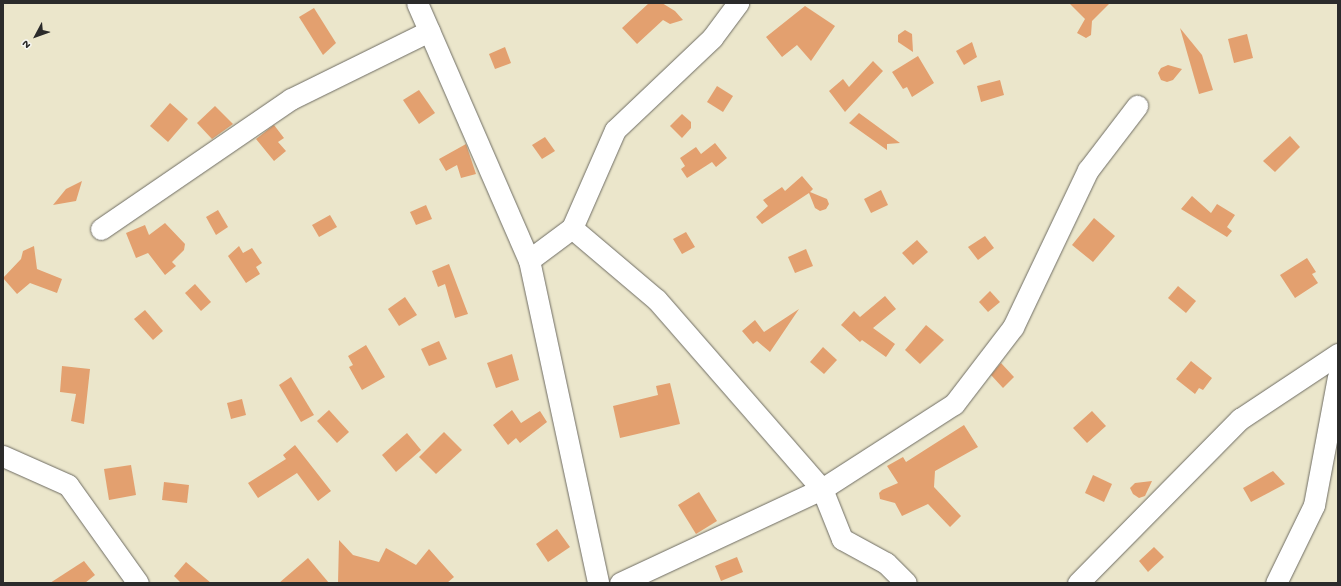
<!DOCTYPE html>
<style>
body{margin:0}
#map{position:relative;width:1341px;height:586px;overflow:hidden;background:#ebe6cb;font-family:"Gochi Hand",sans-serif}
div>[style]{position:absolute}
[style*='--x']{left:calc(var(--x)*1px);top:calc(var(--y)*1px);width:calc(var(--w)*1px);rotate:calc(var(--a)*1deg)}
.building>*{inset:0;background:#e3a06f}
.roads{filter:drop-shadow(0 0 1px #6e6c63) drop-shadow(0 0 1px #6e6c63)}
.minor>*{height:21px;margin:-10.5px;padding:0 10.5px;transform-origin:10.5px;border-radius:10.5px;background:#fff}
span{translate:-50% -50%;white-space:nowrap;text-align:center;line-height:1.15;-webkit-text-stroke:3.5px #f6f6f2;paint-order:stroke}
.frame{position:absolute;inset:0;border:4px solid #2b2b2b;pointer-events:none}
.north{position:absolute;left:16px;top:16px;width:40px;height:40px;-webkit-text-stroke:3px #f6f6f2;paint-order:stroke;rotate:229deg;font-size:11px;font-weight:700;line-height:16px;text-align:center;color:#2b2b2b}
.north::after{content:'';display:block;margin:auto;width:14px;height:18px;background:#2b2b2b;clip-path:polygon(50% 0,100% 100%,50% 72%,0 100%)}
</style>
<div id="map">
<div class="building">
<i style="clip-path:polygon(649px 3px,662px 3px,675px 11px,683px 20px,670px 24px,663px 20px,637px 44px,622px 28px)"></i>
<i style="clip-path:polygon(1069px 3px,1110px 3px,1092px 21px,1091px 35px,1086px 38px,1077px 33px,1085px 19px)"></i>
<i style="clip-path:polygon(805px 6px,835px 26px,811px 61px,797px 45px,782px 57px,766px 37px)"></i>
<i style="clip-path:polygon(314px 8px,336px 43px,323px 55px,299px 17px)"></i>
<i style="clip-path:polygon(1180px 28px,1202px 55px,1213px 90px,1199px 94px)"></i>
<i style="clip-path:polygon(905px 30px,912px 34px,913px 52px,898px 42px,898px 35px)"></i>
<i style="clip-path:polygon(1247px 34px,1253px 58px,1234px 63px,1228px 39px)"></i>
<i style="clip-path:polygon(972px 42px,977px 57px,964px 65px,956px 51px)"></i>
<i style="clip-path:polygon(505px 47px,511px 63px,495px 69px,489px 54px)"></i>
<i style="clip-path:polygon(918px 56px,934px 83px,912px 97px,907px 87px,903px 89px,892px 72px)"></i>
<i style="clip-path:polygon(873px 61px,883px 71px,845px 112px,829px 91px,843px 79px,849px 87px)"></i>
<i style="clip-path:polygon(1168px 65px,1182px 69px,1173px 80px,1167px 82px,1161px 80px,1158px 73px,1161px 68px)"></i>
<i style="clip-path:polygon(1000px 80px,1004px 95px,981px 102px,977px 86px)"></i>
<i style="clip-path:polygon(717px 86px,733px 96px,723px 112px,707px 102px)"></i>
<i style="clip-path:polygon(419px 90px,435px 113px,419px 124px,403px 100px)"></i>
<i style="clip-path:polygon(170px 103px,188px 119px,168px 142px,150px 126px)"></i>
<i style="clip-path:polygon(215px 106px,233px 124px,212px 139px,197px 123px)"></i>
<i style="clip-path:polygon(859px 113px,900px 143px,887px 144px,887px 150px,849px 123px)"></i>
<i style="clip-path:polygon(682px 114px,691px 122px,691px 128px,682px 138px,670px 126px)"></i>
<i style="clip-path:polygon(274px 125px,284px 138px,278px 142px,286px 151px,274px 161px,256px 139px)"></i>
<i style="clip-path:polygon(1290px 136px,1300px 147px,1275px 172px,1263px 161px)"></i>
<i style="clip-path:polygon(545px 137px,555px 151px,542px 159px,532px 145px)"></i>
<i style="clip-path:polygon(715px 143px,727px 158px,716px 167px,712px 162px,687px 178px,681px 169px,685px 166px,680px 158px,696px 147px,701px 154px)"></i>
<i style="clip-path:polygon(466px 144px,476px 174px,461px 178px,457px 165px,446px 171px,439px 159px)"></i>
<i style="clip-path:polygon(802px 176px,813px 189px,810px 192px,827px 199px,829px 204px,826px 209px,820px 211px,815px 208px,809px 193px,762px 224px,756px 217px,768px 206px,763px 200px,782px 187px,785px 191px)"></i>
<i style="clip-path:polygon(82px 181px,76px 201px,53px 205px,66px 189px)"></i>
<i style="clip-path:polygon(881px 190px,888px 205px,871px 213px,864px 199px)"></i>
<i style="clip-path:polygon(1192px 196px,1211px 213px,1217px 204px,1235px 215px,1227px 227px,1232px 231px,1227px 237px,1181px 209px)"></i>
<i style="clip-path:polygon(426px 205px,432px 219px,416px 225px,410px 212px)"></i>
<i style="clip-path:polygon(218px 210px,228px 227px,216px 235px,206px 217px)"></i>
<i style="clip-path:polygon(330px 215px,337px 227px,319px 237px,312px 225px)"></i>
<i style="clip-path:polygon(1094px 218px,1115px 236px,1093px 262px,1072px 245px)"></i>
<i style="clip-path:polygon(165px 223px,185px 244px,184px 250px,172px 262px,176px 266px,165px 275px,148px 253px,136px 258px,126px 233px,145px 225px,149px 235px)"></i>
<i style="clip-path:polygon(686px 232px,695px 247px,682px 254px,673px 239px)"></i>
<i style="clip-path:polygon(985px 236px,994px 248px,978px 260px,968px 247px)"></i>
<i style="clip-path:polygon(917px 240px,928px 252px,913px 265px,902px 253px)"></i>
<i style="clip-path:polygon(34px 246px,37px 269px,62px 279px,57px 293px,30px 283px,17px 294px,3px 278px,21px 259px,23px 251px)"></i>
<i style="clip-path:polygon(239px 246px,243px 253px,252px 248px,262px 263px,256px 267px,260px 274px,246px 283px,228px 256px)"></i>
<i style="clip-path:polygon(806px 249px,813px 266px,795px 273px,788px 257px)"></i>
<i style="clip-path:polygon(1307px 258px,1316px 272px,1312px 274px,1318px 283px,1295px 298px,1280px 275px)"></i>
<i style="clip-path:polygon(449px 264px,468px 314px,455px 318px,445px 284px,438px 287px,432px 271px)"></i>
<i style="clip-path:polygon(195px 284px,211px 302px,201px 311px,185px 293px)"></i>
<i style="clip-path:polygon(1178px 286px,1196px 301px,1186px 313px,1168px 298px)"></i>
<i style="clip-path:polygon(990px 291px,1000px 302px,988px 312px,979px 302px)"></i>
<i style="clip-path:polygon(885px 296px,896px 309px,873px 328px,895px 344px,886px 357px,862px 340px,860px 342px,841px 325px,854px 311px,860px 317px)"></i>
<i style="clip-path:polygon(405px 297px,417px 315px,399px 326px,388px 309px)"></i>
<i style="clip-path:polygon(799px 309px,770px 352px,757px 341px,753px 344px,742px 331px,755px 320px,764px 332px)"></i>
<i style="clip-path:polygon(145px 310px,163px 331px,153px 340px,134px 319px)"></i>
<i style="clip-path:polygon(926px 325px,944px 340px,920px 364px,905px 350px)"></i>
<i style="clip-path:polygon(439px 341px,447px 359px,429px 366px,421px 349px)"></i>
<i style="clip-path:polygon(366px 345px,385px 377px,362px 390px,349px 367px,353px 365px,348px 356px)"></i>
<i style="clip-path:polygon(823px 347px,837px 360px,824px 374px,810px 362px)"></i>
<i style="clip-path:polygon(512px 354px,519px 380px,496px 388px,487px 363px)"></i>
<i style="clip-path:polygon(1191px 361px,1212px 378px,1203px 390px,1199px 388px,1195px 394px,1176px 379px)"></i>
<i style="clip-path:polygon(1001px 363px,1014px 377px,1003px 388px,991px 375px)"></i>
<i style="clip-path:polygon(62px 366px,90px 369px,84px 424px,71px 421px,76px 394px,60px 392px)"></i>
<i style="clip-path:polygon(291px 377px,314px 415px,301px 422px,279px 385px)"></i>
<i style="clip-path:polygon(670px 383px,680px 424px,620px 438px,613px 406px,658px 395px,656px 386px)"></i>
<i style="clip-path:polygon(242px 399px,246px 415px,231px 419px,227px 403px)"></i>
<i style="clip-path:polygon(329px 410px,349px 432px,337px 443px,317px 421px)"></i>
<i style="clip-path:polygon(512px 410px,521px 423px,540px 411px,547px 422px,520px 443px,516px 438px,508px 445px,493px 425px)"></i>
<i style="clip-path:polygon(1092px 411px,1106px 426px,1087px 443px,1073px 428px)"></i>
<i style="clip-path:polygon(964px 425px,978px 447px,935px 471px,934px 487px,961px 516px,950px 527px,928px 504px,902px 516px,895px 503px,880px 499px,879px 493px,882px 490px,898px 483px,887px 466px,903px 457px,906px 462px)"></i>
<i style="clip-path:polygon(444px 432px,462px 450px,436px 474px,419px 457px)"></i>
<i style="clip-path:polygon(407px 433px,421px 450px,396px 472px,382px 455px)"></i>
<i style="clip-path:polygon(295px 445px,331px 491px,318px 501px,297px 473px,258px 498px,248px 483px,286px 459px,283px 455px)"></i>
<i style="clip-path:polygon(131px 465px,136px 495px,109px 500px,104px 469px)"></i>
<i style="clip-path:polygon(1273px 471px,1285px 484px,1251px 502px,1243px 488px)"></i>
<i style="clip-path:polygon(1093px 475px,1112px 484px,1104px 502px,1085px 493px)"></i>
<i style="clip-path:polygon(1152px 481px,1145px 496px,1139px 498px,1133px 494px,1130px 488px,1135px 483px)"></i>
<i style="clip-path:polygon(164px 482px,189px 485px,187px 503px,162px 500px)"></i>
<i style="clip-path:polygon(699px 492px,717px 521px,696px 534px,678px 505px)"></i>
<i style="clip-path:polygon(557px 529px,570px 547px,548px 562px,536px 544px)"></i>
<i style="clip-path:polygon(339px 540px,353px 555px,379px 562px,386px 548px,416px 565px,429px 549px,454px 577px,447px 583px,338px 583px)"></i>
<i style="clip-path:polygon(1154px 547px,1164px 557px,1148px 572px,1139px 561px)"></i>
<i style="clip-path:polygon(737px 557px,743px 572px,721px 581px,715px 566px)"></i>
<i style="clip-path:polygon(308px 558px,329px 583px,279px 583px)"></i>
<i style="clip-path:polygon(84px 561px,95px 575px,85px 583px,50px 583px)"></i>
<i style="clip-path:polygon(186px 562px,211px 583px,181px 583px,174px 576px)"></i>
</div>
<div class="roads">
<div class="minor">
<i style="--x:417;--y:3;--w:280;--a:66.5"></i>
<i style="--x:529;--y:260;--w:330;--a:77.9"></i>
<i style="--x:572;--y:228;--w:111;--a:40.3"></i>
<i style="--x:657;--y:300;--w:251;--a:48.9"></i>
<i style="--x:822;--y:489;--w:54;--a:68.2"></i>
<i style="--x:842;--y:539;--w:50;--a:28.6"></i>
<i style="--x:886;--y:563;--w:28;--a:45"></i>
<i style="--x:101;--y:229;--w:230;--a:-34.4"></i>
<i style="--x:291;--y:99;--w:154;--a:-26.2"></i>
<i style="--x:529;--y:260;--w:54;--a:-36.7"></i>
<i style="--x:572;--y:228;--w:107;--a:-66.3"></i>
<i style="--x:615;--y:130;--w:134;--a:-43.5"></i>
<i style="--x:712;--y:38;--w:44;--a:-53.4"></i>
<i style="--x:3;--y:456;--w:71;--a:24"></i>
<i style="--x:68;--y:485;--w:120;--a:54.5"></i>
<i style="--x:620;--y:583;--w:223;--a:-25"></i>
<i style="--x:822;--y:489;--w:157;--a:-32.8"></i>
<i style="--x:954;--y:404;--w:97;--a:-52.5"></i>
<i style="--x:1013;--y:327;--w:174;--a:-64.5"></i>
<i style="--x:1088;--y:170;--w:81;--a:-52.6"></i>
<i style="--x:1078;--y:583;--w:231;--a:-45.4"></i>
<i style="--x:1240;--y:419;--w:118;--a:-33.6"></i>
<i style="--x:1276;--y:583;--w:87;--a:-64"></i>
<i style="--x:1314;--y:505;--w:130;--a:-79.4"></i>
</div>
</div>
<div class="frame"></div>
<div class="north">N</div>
</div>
